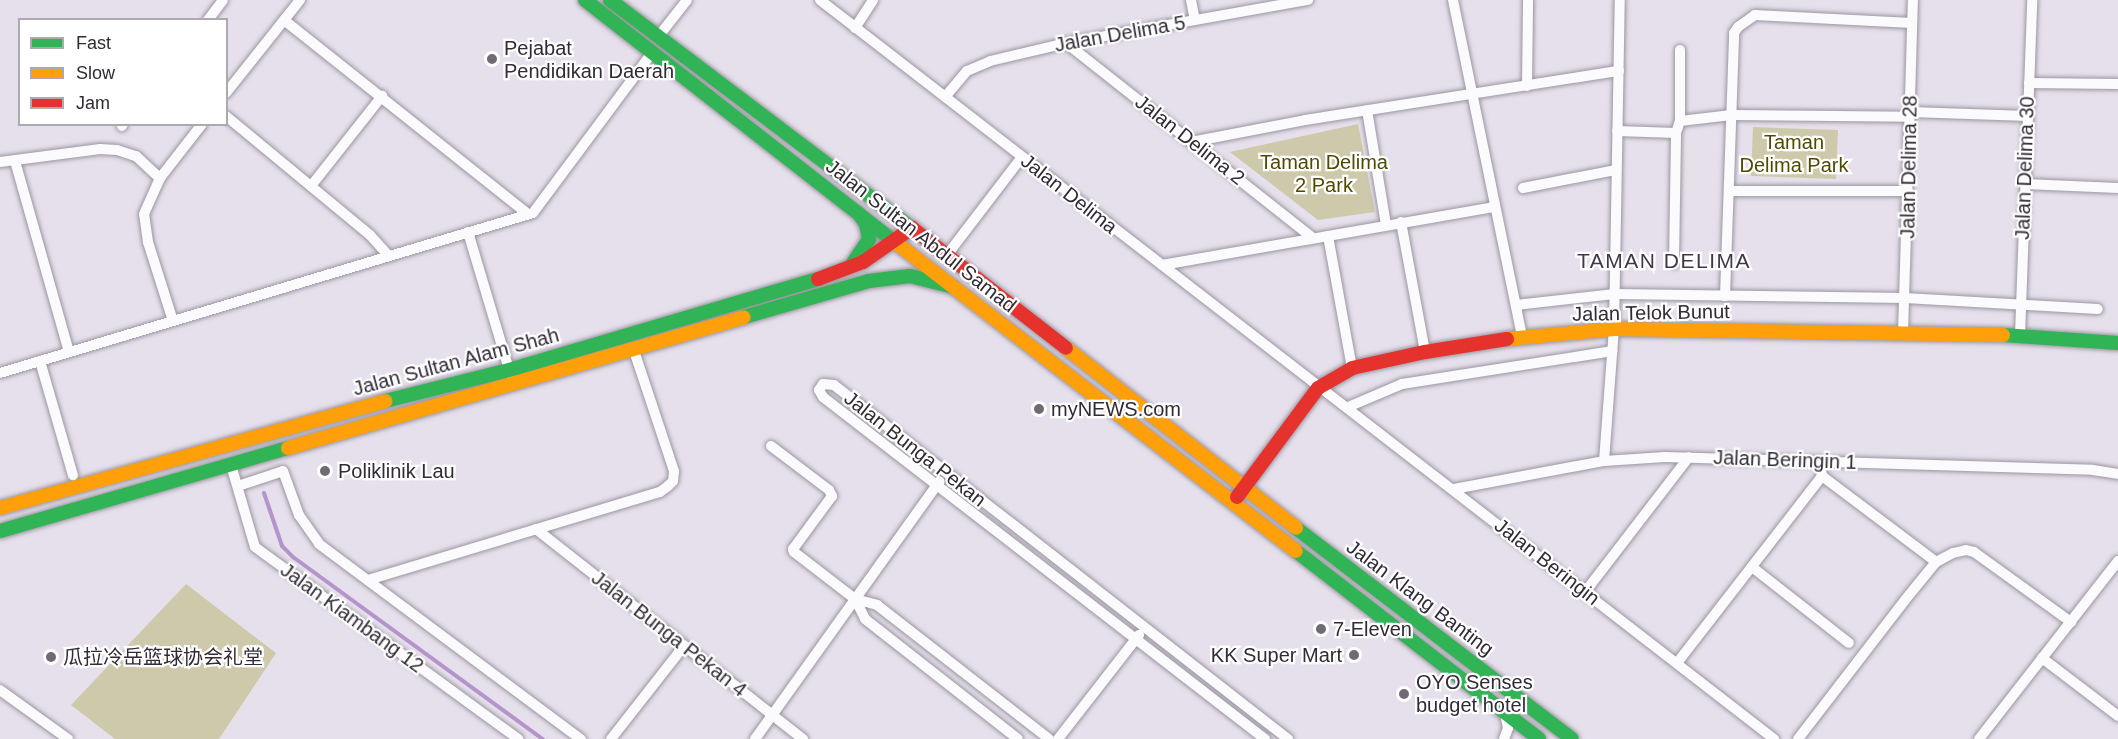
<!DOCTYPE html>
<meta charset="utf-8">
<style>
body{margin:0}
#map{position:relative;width:2118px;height:739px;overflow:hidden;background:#e6e0ec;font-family:Helvetica,"Noto Sans SC",sans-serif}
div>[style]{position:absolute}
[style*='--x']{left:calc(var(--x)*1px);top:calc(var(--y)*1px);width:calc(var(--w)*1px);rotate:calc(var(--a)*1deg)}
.green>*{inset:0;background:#cec9ab}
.stream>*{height:4px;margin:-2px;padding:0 2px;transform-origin:2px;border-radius:2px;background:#b494ca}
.roads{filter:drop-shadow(0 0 2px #9b96a0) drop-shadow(0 0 2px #9b96a0)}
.street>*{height:10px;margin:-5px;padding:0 5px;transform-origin:5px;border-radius:5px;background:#fbfafc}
.fast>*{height:14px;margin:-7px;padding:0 7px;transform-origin:7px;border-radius:7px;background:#30b455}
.slow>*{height:14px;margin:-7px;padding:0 7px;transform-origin:7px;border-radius:7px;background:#ff9f0a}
.jam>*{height:14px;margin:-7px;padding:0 7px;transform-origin:7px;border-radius:7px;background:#e5322d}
.dots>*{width:16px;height:16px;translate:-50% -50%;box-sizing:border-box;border:3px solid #fff;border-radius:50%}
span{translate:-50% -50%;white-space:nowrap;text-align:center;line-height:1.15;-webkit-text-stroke:4.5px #fff;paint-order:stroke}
.street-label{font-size:20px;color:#302b34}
.poi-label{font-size:20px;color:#302b34}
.left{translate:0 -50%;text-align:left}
.right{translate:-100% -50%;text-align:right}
.park-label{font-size:20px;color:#504a00}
.neighbourhood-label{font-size:21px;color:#42374a;letter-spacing:1.5px}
.legend{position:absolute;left:18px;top:18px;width:210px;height:108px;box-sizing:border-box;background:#fff;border:2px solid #acaaae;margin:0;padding:8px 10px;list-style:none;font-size:18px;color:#302b34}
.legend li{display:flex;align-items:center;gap:12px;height:30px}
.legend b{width:30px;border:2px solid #acaaae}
</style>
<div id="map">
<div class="green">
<i style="clip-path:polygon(1358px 124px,1375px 212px,1318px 220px,1230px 152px)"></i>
<i style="clip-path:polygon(1753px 127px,1838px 130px,1836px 179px,1751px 176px)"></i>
<i style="clip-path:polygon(186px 584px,276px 653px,219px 739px,115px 739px,71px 705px)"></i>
</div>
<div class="stream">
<i style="--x:264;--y:493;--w:56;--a:71.2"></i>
<i style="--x:282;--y:546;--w:16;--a:45"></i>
<i style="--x:293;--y:557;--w:309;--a:36.1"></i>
</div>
<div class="roads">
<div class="street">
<i style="--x:820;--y:0;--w:1207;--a:37.76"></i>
<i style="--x:1191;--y:0;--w:20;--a:79"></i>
<i style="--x:1453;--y:0;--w:344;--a:78.4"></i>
<i style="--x:208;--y:20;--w:25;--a:-53"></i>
<i style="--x:284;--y:20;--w:312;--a:38.5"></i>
<i style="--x:855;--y:28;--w:33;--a:-57"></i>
<i style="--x:658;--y:37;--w:47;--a:-51.9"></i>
<i style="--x:1066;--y:43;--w:315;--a:38.3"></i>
<i style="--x:2029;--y:83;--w:89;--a:0.6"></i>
<i style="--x:1527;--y:86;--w:86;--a:-89.3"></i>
<i style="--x:226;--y:93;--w:119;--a:-51.5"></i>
<i style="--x:945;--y:97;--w:34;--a:-50"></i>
<i style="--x:967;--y:71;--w:25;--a:-23"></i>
<i style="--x:990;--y:61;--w:78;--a:-13.3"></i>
<i style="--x:1066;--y:43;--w:246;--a:-10.1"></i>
<i style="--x:1367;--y:110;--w:117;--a:80.6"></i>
<i style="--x:1910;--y:112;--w:118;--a:1.9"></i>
<i style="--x:226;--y:116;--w:187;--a:39.6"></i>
<i style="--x:370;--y:235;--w:28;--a:48"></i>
<i style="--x:1680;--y:121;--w:71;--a:-90"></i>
<i style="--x:122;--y:126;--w:2;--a:-63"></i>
<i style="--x:1617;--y:131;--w:59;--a:1.9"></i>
<i style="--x:1676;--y:133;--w:13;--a:-72"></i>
<i style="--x:1680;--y:121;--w:52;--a:-6.6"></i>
<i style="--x:1732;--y:115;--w:178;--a:0.6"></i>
<i style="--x:1191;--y:142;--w:116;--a:-10.9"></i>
<i style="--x:1305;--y:120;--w:318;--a:-8.9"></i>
<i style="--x:15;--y:161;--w:198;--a:74.2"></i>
<i style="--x:0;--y:162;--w:101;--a:-7.4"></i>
<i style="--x:100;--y:149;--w:17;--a:3"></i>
<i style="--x:117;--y:150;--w:20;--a:18"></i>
<i style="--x:136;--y:156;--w:33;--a:43"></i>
<i style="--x:2025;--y:184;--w:93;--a:2.5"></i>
<i style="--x:311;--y:186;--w:115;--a:-51.7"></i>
<i style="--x:1523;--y:188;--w:95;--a:-11"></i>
<i style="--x:1729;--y:191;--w:179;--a:0"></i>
<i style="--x:1401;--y:222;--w:132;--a:79.5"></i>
<i style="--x:468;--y:232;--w:147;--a:73.4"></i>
<i style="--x:1328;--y:236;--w:134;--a:79.7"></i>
<i style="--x:947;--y:255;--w:123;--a:-52.6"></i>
<i style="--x:1674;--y:263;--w:130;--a:-89.1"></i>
<i style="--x:1162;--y:265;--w:338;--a:-9.9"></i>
<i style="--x:1725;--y:296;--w:263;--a:-88"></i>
<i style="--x:1734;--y:33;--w:7;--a:-56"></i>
<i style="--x:1738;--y:27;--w:21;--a:-35"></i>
<i style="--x:1755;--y:15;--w:157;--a:2.9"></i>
<i style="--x:1516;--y:305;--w:99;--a:-6.4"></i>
<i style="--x:1614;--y:294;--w:291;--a:0.8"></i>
<i style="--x:1905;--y:298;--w:193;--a:3.3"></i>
<i style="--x:173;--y:321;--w:83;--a:-107.6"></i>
<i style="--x:148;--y:242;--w:28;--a:-98"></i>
<i style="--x:144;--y:214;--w:39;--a:-66"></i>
<i style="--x:160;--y:178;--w:68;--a:-52.1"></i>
<i style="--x:1903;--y:334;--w:334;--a:-88.3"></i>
<i style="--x:2020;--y:335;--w:335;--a:-87.9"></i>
<i style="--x:40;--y:361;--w:119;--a:73.9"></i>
<i style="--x:0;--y:373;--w:556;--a:-16.71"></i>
<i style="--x:533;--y:213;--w:199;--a:-53.4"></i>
<i style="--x:1348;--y:407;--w:59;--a:-23.1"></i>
<i style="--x:1402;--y:384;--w:213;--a:-8.9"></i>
<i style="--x:771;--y:446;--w:73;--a:37.2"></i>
<i style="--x:829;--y:490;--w:7;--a:63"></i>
<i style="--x:832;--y:496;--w:66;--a:126.3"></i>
<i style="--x:793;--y:549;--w:3;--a:72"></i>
<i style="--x:794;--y:552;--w:77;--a:37.6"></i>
<i style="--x:855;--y:599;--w:23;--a:15"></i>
<i style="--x:877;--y:605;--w:218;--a:37.9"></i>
<i style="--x:1604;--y:461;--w:132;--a:-85.7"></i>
<i style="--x:1614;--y:329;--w:329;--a:-89"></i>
<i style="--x:231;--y:465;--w:85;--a:73.7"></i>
<i style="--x:255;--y:547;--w:326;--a:36.1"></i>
<i style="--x:1822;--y:476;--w:143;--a:37"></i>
<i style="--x:238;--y:486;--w:47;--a:-18.4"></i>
<i style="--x:283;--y:471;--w:47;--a:70"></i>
<i style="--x:299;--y:515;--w:35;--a:55"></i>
<i style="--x:319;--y:544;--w:327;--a:36.7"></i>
<i style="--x:1454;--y:489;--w:153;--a:-10.6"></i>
<i style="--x:1604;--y:461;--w:61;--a:-3.8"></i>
<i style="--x:1665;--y:457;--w:428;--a:1.7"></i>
<i style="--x:2093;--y:470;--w:25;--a:9"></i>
<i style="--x:536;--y:529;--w:340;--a:38.2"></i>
<i style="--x:1752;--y:567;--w:123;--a:38.1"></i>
<i style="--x:368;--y:580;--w:305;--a:-16.8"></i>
<i style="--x:660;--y:492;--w:10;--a:-37"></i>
<i style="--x:668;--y:486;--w:7;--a:-45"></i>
<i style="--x:673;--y:481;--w:10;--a:-84"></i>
<i style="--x:674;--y:471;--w:130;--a:-108.4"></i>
<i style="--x:1585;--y:592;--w:170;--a:-52.4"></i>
<i style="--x:855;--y:599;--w:22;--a:63"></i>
<i style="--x:865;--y:619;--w:194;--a:38.1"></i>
<i style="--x:2042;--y:658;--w:96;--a:37.3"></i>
<i style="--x:1677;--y:663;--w:237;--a:-52.2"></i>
<i style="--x:1822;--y:476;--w:15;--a:-98"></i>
<i style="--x:0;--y:690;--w:84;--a:35.8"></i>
<i style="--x:611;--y:739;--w:118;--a:-51.9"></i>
<i style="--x:755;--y:739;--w:317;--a:-54.4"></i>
<i style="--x:1058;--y:739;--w:132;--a:-52.1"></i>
<i style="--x:1265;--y:739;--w:559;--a:-142.27"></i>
<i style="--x:823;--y:397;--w:8;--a:-120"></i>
<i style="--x:819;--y:390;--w:7;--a:-56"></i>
<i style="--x:823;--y:384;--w:11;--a:5"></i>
<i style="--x:834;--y:385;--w:576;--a:37.94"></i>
<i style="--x:1504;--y:739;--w:12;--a:-70"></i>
<i style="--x:1508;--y:728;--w:14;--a:-102"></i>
<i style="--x:1798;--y:739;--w:175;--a:-52.4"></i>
<i style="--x:1905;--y:600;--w:49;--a:-50.8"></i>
<i style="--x:1936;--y:562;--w:19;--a:-28"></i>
<i style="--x:1953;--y:553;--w:13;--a:-13"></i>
<i style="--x:1966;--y:550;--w:8;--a:14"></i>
<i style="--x:1974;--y:552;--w:120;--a:35.8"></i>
<i style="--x:1979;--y:739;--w:226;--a:-52"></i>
</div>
<div class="fast">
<i style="--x:585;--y:0;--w:393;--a:38"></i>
<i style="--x:610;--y:0;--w:378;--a:37.1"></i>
<i style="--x:853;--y:263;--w:29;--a:-56"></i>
<i style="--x:869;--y:239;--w:15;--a:-101"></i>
<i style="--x:866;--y:224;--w:14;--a:-126"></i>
<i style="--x:744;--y:317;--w:130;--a:-16.1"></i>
<i style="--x:869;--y:281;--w:41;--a:-7"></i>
<i style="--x:910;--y:276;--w:45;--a:14"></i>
<i style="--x:2003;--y:335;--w:115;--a:4"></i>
<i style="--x:385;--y:401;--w:128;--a:-14"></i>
<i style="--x:509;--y:370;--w:322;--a:-16.4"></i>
<i style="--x:1296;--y:528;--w:347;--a:37.4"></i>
<i style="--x:0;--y:531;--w:300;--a:-16.1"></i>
<i style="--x:1296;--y:551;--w:307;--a:37.7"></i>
</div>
<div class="slow">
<i style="--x:895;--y:242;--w:506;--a:37.62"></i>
<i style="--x:1507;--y:339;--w:107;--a:-5.3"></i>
<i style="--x:1614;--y:329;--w:389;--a:0.9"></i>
<i style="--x:1066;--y:348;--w:292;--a:38"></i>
<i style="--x:288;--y:448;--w:474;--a:-16"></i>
<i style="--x:0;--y:508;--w:400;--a:-15.5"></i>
</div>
<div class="jam">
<i style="--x:818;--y:279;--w:48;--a:-20.7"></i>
<i style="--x:863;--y:262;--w:60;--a:-34.8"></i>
<i style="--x:912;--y:228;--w:195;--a:37.9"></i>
<i style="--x:1237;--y:497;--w:136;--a:-53.4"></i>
<i style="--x:1318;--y:388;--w:39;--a:-30"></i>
<i style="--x:1352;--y:368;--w:75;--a:-12.4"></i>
<i style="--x:1425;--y:352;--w:83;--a:-9"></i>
</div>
</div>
<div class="dots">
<i style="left:492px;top:59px;background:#706a74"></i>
<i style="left:1039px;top:409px;background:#706a74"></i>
<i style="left:325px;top:471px;background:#706a74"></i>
<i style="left:1321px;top:629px;background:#706a74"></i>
<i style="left:1354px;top:655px;background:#706a74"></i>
<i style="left:51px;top:657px;background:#706a74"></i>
<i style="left:1404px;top:694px;background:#706a74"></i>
</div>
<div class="street-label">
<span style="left:1120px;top:34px;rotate:-10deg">Jalan Delima 5</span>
<span style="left:1190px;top:140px;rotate:38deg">Jalan Delima 2</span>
<span style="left:1909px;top:167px;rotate:-89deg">Jalan Delima 28</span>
<span style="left:2025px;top:168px;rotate:-88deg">Jalan Delima 30</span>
<span style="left:1069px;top:194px;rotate:38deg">Jalan Delima</span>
<span style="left:921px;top:236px;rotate:38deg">Jalan Sultan Abdul Samad</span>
<span style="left:1651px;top:313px;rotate:-1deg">Jalan Telok Bunut</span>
<span style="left:456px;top:362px;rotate:-15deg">Jalan Sultan Alam Shah</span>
<span style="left:915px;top:449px;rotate:38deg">Jalan Bunga Pekan</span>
<span style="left:1785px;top:460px;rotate:2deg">Jalan Beringin 1</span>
<span style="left:1547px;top:562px;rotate:38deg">Jalan Beringin</span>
<span style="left:1420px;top:598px;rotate:37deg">Jalan Klang Banting</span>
<span style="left:352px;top:618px;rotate:36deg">Jalan Kiambang 12</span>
<span style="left:669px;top:634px;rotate:38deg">Jalan Bunga Pekan 4</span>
</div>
<div class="poi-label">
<span class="left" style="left:504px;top:60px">Pejabat<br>Pendidikan Daerah</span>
<span class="left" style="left:1051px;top:409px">myNEWS.com</span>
<span class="left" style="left:338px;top:471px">Poliklinik Lau</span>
<span class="left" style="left:1333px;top:629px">7-Eleven</span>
<span class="right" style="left:1342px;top:655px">KK Super Mart</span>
<span class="left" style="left:63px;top:657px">瓜拉冷岳篮球协会礼堂</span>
<span class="left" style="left:1416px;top:694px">OYO Senses<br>budget hotel</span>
</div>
<div class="park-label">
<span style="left:1794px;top:154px">Taman<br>Delima Park</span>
<span style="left:1324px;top:174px">Taman Delima<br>2 Park</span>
</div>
<div class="neighbourhood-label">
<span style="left:1664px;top:261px">TAMAN DELIMA</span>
</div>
<ul class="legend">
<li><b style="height:8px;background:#30b455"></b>Fast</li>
<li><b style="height:8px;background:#ff9f0a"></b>Slow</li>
<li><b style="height:8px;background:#e5322d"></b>Jam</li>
</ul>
</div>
